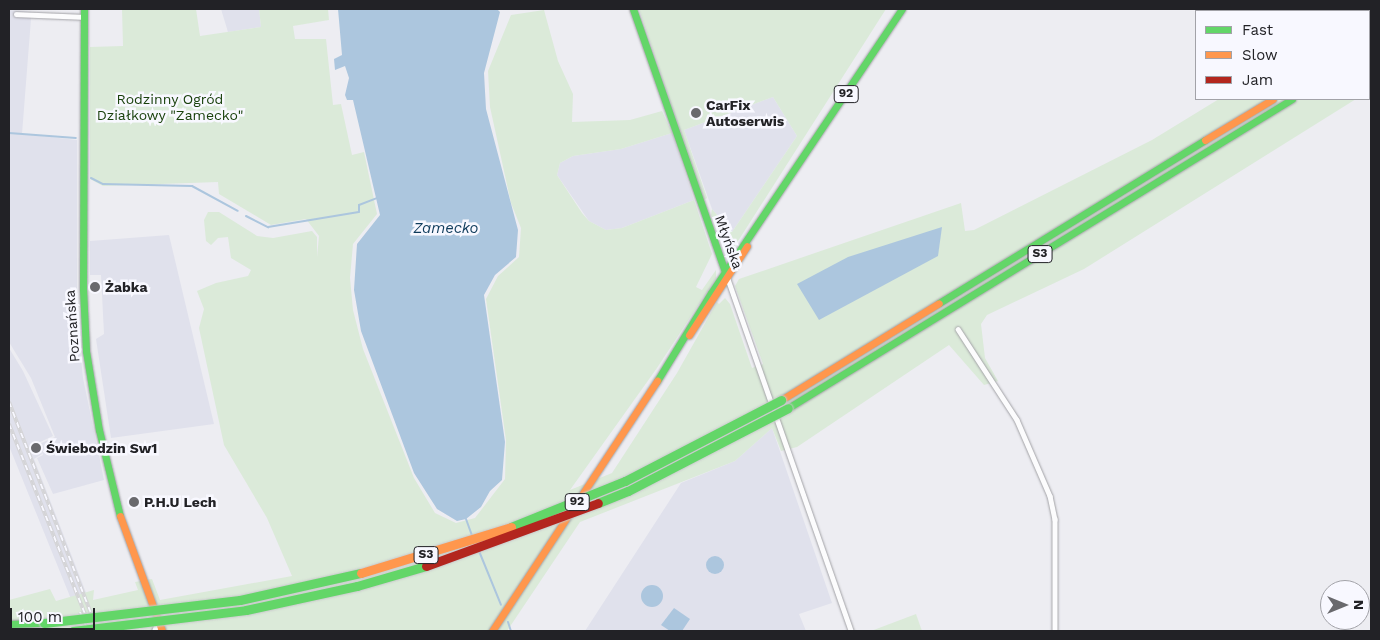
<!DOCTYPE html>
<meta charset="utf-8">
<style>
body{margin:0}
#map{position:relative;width:1380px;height:640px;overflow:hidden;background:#ededf2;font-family:"Work Sans",sans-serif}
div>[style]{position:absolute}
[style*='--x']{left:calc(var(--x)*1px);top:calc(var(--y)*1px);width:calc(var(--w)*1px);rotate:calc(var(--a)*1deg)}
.built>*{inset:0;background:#e0e1ec}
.green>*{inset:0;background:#dbead9}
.water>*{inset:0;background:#acc6de}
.round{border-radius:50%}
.stream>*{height:2px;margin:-1px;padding:0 1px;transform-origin:1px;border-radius:1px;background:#acc6de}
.roads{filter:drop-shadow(0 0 1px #a3a3a7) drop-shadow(0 0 1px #a3a3a7)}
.street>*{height:4.5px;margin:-2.25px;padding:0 2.25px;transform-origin:2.25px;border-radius:2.25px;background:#fcfcfd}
.fast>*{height:7px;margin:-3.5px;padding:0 3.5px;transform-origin:3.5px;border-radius:3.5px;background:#63d668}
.slow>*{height:7px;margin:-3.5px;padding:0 3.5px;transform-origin:3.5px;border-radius:3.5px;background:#ff974d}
.rail>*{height:4px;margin-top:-2px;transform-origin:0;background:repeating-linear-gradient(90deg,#f8f8ff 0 5.5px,#d4d4d6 0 11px);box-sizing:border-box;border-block:1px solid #d4d4d6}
.bridges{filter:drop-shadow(0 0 1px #c8c8cb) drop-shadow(0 0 1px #c8c8cb)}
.fast-bridge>*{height:9px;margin:-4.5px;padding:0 4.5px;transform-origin:4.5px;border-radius:4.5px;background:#63d668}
.slow-bridge>*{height:9px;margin:-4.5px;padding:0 4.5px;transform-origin:4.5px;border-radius:4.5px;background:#ff974d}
.jam-bridge>*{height:9px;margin:-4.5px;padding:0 4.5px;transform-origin:4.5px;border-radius:4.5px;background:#b3261e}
.dots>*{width:14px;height:14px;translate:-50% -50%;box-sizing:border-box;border:2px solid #f8f8ff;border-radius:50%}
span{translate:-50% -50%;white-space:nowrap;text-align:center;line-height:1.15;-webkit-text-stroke:5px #f8f8ff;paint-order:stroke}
.shield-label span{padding:1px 4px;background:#f8f8ff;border:1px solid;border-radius:4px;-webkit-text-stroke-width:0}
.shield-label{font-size:12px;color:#222226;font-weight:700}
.park-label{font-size:14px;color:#19410c}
.poi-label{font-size:14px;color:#222226;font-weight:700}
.left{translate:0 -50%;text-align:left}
.street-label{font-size:14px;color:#222226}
.water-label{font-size:15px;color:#0e3b5b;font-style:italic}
.frame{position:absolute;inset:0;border:10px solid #222226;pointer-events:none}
.legend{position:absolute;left:1195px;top:10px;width:175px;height:90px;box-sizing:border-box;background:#f8f8ff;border:1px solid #a2a2a8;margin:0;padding:6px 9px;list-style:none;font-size:15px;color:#222226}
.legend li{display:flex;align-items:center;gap:10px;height:25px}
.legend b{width:25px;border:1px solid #a2a2a8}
.north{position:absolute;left:1320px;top:580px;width:50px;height:50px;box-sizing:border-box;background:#f8f8ff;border:1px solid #a2a2a8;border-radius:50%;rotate:90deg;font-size:14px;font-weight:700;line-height:20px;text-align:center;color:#222226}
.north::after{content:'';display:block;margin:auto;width:18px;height:22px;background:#69696d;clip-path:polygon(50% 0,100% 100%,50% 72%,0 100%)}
.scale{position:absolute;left:10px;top:608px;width:85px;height:22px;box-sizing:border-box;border:2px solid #222226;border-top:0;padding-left:6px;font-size:15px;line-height:18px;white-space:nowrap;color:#222226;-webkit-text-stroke:4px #f8f8ff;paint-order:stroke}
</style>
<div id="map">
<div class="built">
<i style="clip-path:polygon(221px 9px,259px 9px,261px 27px,228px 32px)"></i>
<i style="clip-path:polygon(9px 10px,30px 12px,31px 19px,22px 134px,77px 140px,77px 318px,83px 378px,104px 480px,53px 494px,37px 458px,43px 455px,39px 444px,55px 437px,31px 378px,9px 342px)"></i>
<i style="clip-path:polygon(773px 97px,797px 136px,732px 232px,712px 209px,684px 130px)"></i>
<i style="clip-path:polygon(672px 133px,694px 200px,622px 228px,606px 230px,589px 221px,557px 175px,560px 163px,573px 156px,621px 149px)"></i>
<i style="clip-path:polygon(169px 235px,214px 424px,111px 438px,96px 339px,104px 334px,101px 275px,90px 275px,90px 241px)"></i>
<i style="clip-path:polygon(9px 348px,23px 371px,53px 436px,38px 443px,42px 454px,34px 459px,101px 631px,71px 599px,9px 446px)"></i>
<i style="clip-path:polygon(772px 428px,832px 603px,799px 614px,806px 631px,585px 631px,681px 483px,735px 461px)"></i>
</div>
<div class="green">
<i style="clip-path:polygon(122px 9px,196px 9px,200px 36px,261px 27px,259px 9px,328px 9px,329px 20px,293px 26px,295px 39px,326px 39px,333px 105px,341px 104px,352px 155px,364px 152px,377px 214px,353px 244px,350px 278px,353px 310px,363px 349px,414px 478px,435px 513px,456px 523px,475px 518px,505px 479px,506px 440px,486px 299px,498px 276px,519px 257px,521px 228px,511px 203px,490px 107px,488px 71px,511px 15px,544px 10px,558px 61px,573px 94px,572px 122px,630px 120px,662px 111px,672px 133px,621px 149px,573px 156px,560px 163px,557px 175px,582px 213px,589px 221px,606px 230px,622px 228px,694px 200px,712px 254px,696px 287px,702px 290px,716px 270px,716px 278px,657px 368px,570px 490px,612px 473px,677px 373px,717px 302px,719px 304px,725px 298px,730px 304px,752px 368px,763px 364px,735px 286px,739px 279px,961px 203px,965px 231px,974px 230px,1152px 140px,1219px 99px,1356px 99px,1084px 269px,987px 315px,981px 324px,985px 358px,998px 381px,984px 385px,949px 345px,797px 447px,781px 451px,772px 428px,735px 461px,580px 522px,507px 631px,9px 631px,9px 600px,50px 589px,56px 601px,94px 590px,93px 600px,138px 590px,135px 582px,152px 579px,160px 600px,292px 576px,267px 518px,224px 445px,199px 328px,204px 309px,197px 291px,216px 283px,248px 276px,251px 270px,231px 258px,228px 237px,218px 238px,211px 245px,206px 241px,204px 220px,208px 212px,219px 212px,257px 236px,273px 238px,312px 231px,317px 237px,317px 257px,319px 236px,306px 219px,271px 225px,219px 194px,218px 182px,103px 186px,90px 179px,90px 47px,123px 46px)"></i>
<i style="clip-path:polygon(639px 9px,886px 9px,733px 249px,728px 250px,724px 247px,711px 215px,712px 209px,732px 232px,797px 136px,773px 97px,684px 130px,707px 198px,704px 200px)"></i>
<i style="clip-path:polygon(1367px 9px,1371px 9px,1369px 91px,1369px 11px,1363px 11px)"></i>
<i style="clip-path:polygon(916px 614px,922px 631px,871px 631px)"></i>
</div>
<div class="water">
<i style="clip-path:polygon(338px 9px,497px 9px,500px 12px,484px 73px,486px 109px,518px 230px,516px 257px,495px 275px,484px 295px,505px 442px,502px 480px,490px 491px,481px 507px,466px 519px,457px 521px,437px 509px,414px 473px,361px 331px,354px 290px,357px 244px,380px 215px,353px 100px,347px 100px,345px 95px,349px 78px,345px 66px,335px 70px,334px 59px,342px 55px)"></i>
<i style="clip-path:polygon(942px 227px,938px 256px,819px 320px,797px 284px,848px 257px)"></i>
<i class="round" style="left:706px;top:556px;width:18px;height:18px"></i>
<i class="round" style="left:641px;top:585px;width:22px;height:22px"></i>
<i style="clip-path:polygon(674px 608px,690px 619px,682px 631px,670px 631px,661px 625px)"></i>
</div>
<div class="stream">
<i style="--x:9;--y:133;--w:67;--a:4.3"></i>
<i style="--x:91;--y:178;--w:13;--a:27"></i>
<i style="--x:103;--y:184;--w:89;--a:1.3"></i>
<i style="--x:192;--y:186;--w:52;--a:28.5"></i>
<i style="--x:246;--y:216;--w:25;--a:27"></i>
<i style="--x:268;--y:227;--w:92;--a:-9.4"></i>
<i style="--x:359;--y:212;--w:7;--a:-90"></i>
<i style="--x:359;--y:205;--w:19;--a:-21"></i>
<i style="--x:466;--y:519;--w:20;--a:70"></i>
<i style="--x:479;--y:551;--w:58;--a:67.8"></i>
<i style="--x:508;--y:622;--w:9;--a:72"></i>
</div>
<div class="roads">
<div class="street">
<i style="--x:16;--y:14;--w:68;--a:2.5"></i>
<i style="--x:728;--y:279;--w:373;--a:70.7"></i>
<i style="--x:958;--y:329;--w:108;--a:57"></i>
<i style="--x:1017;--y:420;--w:83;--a:66.5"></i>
<i style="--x:1050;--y:496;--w:24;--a:78"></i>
<i style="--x:1055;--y:519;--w:112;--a:90"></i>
<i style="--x:154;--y:631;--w:11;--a:-68"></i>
</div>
<div class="fast">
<i style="--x:84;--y:9;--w:280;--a:90.2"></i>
<i style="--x:83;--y:289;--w:62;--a:87.2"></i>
<i style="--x:86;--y:351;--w:80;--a:80.7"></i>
<i style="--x:99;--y:430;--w:89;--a:76.3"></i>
<i style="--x:633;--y:9;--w:282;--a:70.7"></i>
<i style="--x:939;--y:303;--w:312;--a:-31.5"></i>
<i style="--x:657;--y:381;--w:103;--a:-58.5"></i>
<i style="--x:711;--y:293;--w:342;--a:-56.1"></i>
<i style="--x:788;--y:408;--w:591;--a:-31.51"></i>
<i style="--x:9;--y:624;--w:35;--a:-2"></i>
</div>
<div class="slow">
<i style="--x:1369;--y:40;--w:3;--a:-45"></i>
<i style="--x:1369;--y:52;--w:3;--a:-45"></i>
<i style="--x:1205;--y:140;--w:79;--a:-31.1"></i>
<i style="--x:689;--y:335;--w:106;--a:-56.9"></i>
<i style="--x:781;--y:400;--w:185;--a:-31.5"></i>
<i style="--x:120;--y:516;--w:122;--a:69.9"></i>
<i style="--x:492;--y:631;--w:300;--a:-56.6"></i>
</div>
</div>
<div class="rail">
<i style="--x:9;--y:402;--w:246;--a:68.8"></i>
<i style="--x:9;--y:424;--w:208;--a:68.2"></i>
<i style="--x:80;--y:612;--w:21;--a:67"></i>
</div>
<div class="bridges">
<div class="fast-bridge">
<i style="--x:598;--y:503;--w:32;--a:-22"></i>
<i style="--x:628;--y:491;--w:180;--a:-27.4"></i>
<i style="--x:511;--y:527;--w:123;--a:-22"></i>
<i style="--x:625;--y:481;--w:176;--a:-27.4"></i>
<i style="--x:44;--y:623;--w:197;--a:-6.7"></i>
<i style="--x:240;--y:600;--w:124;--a:-12.6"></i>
<i style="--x:73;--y:631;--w:174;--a:-6.9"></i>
<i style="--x:246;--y:610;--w:114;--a:-12.2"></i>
<i style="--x:357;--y:586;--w:72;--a:-16.2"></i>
</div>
<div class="slow-bridge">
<i style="--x:361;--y:573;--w:157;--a:-17"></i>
</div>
<div class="jam-bridge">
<i style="--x:426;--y:566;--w:183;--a:-20.1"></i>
</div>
</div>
<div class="dots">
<i style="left:696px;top:113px;background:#69696d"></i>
<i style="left:95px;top:287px;background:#69696d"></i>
<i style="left:36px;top:448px;background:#69696d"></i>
<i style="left:134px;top:502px;background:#69696d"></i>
</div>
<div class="shield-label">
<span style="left:846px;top:94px">92</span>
<span style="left:1040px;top:254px">S3</span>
<span style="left:577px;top:502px">92</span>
<span style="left:426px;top:555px">S3</span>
</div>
<div class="park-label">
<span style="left:170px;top:107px">Rodzinny Ogród<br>Działkowy "Zamecko"</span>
</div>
<div class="poi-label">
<span class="left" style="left:706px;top:113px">CarFix<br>Autoserwis</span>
<span class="left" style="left:105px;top:287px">Żabka</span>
<span class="left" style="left:46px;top:448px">Świebodzin Sw1</span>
<span class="left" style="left:144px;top:502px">P.H.U Lech</span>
</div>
<div class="street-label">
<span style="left:729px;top:242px;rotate:70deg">Młyńska</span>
<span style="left:72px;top:326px;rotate:-94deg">Poznańska</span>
</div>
<div class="water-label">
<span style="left:446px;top:229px">Zamecko</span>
</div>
<div class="frame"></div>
<ul class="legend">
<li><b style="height:6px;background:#63d668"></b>Fast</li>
<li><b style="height:6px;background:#ff974d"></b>Slow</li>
<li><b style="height:6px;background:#b3261e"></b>Jam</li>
</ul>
<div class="north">N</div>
<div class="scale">100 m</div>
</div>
